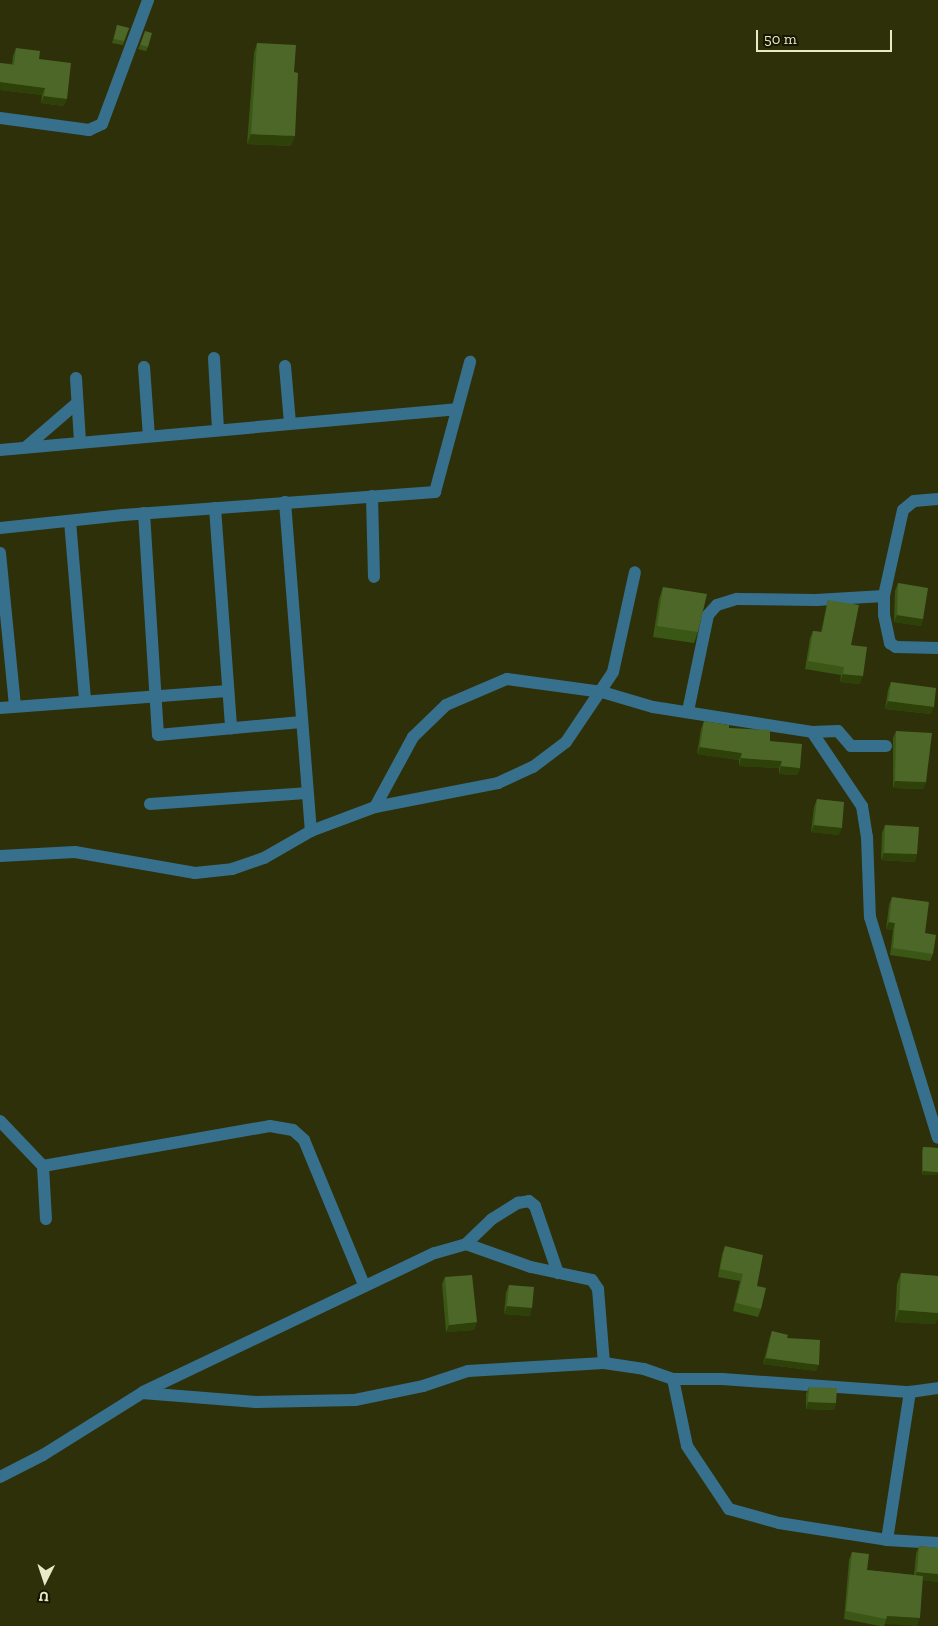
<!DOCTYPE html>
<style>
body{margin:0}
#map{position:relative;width:938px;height:1626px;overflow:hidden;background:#2e3009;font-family:"Zilla Slab",serif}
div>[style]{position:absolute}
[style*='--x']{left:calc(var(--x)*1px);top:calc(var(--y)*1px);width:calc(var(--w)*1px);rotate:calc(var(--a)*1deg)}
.street>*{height:12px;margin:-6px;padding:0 6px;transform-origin:6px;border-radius:6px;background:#37708c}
.wall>*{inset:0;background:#3a5715}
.shaded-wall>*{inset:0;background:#2d4108}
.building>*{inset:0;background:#4d6729}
span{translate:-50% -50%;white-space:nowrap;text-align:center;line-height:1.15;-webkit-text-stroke:4px #161700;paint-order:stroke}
.north{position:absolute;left:20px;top:1556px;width:50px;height:50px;-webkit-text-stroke:4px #161700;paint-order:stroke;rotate:184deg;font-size:14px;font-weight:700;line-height:20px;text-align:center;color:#e8ebc8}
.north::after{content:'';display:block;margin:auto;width:18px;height:22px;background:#e8ebc8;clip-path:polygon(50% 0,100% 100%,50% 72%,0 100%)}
.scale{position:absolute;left:756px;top:30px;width:136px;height:22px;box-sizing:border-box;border:2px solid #e8ebc8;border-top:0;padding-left:6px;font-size:15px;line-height:18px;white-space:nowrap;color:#e8ebc8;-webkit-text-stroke:4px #161700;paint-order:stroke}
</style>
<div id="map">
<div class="street">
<i style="--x:0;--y:118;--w:90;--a:7.7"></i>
<i style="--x:89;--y:130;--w:14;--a:-25"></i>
<i style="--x:102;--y:124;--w:132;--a:-69.6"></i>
<i style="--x:214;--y:358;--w:72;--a:86.8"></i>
<i style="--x:285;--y:366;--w:57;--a:85"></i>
<i style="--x:144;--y:367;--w:69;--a:85.9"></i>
<i style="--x:76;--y:378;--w:64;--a:86.4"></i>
<i style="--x:26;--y:447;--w:67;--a:-40.8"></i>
<i style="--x:0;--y:450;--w:458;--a:-5.1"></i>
<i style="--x:372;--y:496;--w:81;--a:88.6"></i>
<i style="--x:938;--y:499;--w:24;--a:175"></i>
<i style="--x:914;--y:501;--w:14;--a:141"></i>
<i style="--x:903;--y:510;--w:88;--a:102.5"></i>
<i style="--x:884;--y:596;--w:19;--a:90"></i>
<i style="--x:884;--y:615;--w:29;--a:78"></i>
<i style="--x:890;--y:643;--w:7;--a:34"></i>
<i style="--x:896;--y:647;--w:42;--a:1.4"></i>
<i style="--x:285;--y:502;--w:330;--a:85.5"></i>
<i style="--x:215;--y:508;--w:221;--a:85.8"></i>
<i style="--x:144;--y:513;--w:222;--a:86.4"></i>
<i style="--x:158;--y:735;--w:144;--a:-5.2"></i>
<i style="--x:70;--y:521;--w:180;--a:85.2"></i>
<i style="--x:0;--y:528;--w:124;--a:-6"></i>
<i style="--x:123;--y:515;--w:313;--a:-4.2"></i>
<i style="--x:435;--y:492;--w:135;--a:-74.9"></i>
<i style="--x:0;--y:553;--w:154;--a:84.4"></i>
<i style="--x:0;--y:708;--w:228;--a:-4.3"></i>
<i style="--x:688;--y:711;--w:98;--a:-78.2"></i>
<i style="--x:708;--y:615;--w:13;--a:-48"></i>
<i style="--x:717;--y:605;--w:21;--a:-17"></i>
<i style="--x:737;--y:599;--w:79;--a:0.7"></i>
<i style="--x:816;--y:600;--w:68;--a:-3.4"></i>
<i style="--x:812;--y:732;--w:89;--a:56"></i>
<i style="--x:862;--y:806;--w:31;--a:81"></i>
<i style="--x:867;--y:837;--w:80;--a:87.9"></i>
<i style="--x:870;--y:917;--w:231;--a:72.9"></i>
<i style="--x:150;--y:804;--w:156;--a:-4"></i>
<i style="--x:375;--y:807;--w:125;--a:-11"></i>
<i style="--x:498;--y:783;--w:38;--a:-25"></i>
<i style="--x:533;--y:767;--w:41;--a:-37.1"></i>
<i style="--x:566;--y:742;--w:84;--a:-56.1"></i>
<i style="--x:613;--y:672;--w:102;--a:-77.6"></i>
<i style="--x:0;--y:856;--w:75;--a:-3.1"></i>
<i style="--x:75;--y:852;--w:122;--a:9.9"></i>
<i style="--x:195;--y:873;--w:37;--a:-6"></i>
<i style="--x:232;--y:869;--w:34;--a:-19"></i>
<i style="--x:264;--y:858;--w:54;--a:-29.9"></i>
<i style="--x:311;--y:831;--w:68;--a:-20.6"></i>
<i style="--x:375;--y:807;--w:80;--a:-61.5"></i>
<i style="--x:413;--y:737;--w:46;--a:-44.1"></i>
<i style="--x:446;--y:705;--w:66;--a:-23.1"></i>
<i style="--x:507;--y:679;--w:96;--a:7.8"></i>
<i style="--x:602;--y:692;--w:53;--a:16.4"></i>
<i style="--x:653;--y:707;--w:161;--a:8.9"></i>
<i style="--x:812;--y:732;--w:26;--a:-2"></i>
<i style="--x:838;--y:731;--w:20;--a:49"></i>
<i style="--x:851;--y:746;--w:35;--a:0"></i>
<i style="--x:0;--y:1121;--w:62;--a:46.3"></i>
<i style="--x:43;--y:1166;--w:53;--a:86.8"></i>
<i style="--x:43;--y:1166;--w:230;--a:-10"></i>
<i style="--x:270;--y:1126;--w:23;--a:10"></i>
<i style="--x:293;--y:1130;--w:15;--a:42"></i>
<i style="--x:304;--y:1140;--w:157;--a:67.5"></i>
<i style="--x:466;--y:1244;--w:36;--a:-44"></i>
<i style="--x:492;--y:1219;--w:31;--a:-32"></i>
<i style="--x:518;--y:1203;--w:11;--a:-10"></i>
<i style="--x:529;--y:1201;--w:8;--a:40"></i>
<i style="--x:535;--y:1206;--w:71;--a:71.1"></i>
<i style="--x:673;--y:1379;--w:68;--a:78.2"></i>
<i style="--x:687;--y:1446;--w:76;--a:56.3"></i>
<i style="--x:729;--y:1509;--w:52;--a:15.6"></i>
<i style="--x:779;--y:1523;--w:109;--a:8.9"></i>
<i style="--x:887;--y:1540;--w:51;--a:3.4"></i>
<i style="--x:143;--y:1392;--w:323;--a:-25.5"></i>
<i style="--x:435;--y:1253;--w:32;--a:-16"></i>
<i style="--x:466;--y:1244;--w:69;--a:19.5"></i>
<i style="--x:531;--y:1267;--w:62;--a:12"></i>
<i style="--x:592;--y:1280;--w:11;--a:56"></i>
<i style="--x:598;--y:1289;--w:74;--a:85.4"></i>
<i style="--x:0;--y:1477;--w:48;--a:-27.1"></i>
<i style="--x:43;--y:1455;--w:117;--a:-32.1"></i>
<i style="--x:142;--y:1393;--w:114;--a:4.5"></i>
<i style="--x:256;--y:1402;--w:99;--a:-1.2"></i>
<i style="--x:355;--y:1400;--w:69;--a:-11.6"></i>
<i style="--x:423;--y:1386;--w:47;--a:-18.4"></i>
<i style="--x:468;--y:1371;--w:136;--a:-3.4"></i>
<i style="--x:604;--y:1363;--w:40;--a:8.5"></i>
<i style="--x:644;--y:1369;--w:31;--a:19"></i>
<i style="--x:673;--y:1379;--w:49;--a:0"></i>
<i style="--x:722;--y:1379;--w:188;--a:4"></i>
<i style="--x:910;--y:1392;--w:28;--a:-8"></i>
<i style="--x:887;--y:1540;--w:150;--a:-81.2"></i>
</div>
<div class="wall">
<i style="clip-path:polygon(117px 25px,129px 28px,123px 45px,112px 43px)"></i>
<i style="clip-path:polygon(257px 43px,291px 146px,247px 144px,254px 53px)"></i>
<i style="clip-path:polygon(140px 45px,148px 47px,146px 51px,138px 49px)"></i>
<i style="clip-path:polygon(16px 48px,39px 59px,64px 106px,41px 103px,42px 95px,0 90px,0 63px,12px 64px,13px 56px)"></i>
<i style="clip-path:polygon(898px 583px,923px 619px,921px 626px,894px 622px,895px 591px)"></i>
<i style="clip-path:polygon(663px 587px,698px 632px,694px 643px,653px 637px,659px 599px)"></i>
<i style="clip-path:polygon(828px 600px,851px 645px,860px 684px,840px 682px,841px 675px,805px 669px,810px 638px,813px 631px,821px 632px,826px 608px)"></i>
<i style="clip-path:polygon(891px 682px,931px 714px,885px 709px,888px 690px)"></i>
<i style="clip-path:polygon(704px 721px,729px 728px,770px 741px,800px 768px,797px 775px,779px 774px,779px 768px,739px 766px,739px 760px,697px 754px,701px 729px)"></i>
<i style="clip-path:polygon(896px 731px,926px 782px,923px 789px,893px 788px,893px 738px)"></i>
<i style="clip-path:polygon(817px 799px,839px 835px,811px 832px,814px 807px)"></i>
<i style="clip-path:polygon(885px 825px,917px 854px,915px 862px,881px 860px,882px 833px)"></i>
<i style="clip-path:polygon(892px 897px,925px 933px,933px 954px,930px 961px,890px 955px,893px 930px,886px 929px,889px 905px)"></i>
<i style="clip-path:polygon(923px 1147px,938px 1148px,938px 1172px,937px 1175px,922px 1175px,922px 1151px)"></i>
<i style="clip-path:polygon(725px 1246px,757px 1286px,761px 1309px,758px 1317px,733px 1311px,740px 1281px,718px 1277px,722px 1254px)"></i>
<i style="clip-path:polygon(901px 1273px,938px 1276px,938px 1317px,935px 1324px,895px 1322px,897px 1284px)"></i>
<i style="clip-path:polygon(445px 1277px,477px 1322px,474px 1330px,446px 1332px,442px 1284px)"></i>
<i style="clip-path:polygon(509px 1285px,530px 1316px,504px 1314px,506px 1293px)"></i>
<i style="clip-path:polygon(772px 1331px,816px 1371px,763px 1364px,770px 1337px)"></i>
<i style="clip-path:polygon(809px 1387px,836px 1403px,834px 1410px,806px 1409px,806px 1394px)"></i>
<i style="clip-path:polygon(919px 1546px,938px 1548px,938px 1582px,923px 1580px,885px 1624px,884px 1626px,880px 1626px,844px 1619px,849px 1560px,852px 1552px,867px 1570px,914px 1575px,916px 1554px)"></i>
</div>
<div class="shaded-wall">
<i style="clip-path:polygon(0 82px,45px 88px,42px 95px,0 90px)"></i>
<i style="clip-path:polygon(44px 96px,67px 99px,64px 106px,41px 103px)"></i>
<i style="clip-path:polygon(251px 134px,295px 136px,291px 146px,247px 144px)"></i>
<i style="clip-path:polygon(897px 615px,923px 619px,921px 626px,894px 622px)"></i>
<i style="clip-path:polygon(843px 674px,863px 676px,860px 684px,840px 682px)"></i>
<i style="clip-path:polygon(888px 701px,934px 707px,931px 714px,885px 709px)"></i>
<i style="clip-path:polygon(700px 747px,742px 753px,739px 760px,697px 754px)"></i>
<i style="clip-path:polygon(741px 758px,782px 761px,779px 768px,739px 766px)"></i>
<i style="clip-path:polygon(781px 766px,800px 768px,797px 775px,779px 774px)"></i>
<i style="clip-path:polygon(895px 781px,926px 782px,923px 789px,893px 788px)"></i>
<i style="clip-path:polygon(814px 825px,842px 828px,839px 835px,811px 832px)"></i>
<i style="clip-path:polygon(884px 853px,917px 854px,915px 862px,881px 860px)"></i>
<i style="clip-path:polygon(889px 922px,895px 923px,893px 930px,886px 929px)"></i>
<i style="clip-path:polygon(923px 1171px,938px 1172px,937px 1175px,922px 1175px)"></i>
<i style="clip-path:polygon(507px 1306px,532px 1308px,530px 1316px,504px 1314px)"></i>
<i style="clip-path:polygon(899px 1310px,938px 1313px,938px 1317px,935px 1324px,895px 1322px)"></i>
<i style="clip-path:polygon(477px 1322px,474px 1330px,446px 1332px,449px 1325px)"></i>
<i style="clip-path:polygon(766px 1358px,819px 1365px,816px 1371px,763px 1364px)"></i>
<i style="clip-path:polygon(808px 1402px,836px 1403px,834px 1410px,806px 1409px)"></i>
<i style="clip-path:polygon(917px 1572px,938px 1574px,938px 1582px,914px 1579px)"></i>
<i style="clip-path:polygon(887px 1616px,920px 1618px,917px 1626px,885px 1624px)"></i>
</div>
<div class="building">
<i style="clip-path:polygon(117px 25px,129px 28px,124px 41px,114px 39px)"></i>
<i style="clip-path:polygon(145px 31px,152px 33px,148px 47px,140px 45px)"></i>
<i style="clip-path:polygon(257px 43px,296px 45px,294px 72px,298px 73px,295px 136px,251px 134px)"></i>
<i style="clip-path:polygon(16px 48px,40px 51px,39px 59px,71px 63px,67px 99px,44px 96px,45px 88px,0 82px,0 63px,14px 65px)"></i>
<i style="clip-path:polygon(898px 583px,928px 588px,923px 619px,897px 615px)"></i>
<i style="clip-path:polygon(663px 587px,707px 594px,698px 632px,657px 626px)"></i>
<i style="clip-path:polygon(828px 600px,859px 605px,851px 645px,867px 647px,863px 676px,843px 674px,844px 667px,808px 661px,813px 631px,822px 632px)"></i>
<i style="clip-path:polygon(891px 682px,936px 688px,934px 707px,888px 701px)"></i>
<i style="clip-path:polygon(704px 721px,729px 725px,729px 728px,770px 730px,770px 741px,802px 744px,800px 768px,781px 766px,782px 761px,741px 758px,742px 753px,700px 747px)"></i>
<i style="clip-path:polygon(896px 731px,932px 733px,926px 782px,895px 781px)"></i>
<i style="clip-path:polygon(817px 799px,844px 802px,842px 828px,814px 825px)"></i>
<i style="clip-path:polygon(885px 825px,919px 827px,917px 854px,884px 853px)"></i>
<i style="clip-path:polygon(892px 897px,929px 902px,925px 933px,936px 935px,933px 954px,893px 948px,895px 923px,889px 922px)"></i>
<i style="clip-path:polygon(923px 1147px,938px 1148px,938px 1172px,923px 1171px)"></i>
<i style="clip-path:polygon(725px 1246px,763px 1255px,757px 1286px,766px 1288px,761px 1309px,736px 1303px,743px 1274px,720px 1269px)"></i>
<i style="clip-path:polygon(901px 1273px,938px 1276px,938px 1313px,899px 1310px)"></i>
<i style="clip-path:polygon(472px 1275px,477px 1322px,449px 1325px,445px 1277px)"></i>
<i style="clip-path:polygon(509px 1285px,534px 1287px,532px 1308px,507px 1306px)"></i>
<i style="clip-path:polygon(772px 1331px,788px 1335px,787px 1338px,820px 1340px,819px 1365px,766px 1358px)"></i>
<i style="clip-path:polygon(809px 1387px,837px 1388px,836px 1403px,808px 1402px)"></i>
<i style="clip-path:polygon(919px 1546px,938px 1548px,938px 1574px,917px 1572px)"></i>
<i style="clip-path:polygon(852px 1552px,869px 1554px,867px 1570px,923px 1576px,920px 1618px,887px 1616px,886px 1619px,846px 1611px)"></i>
</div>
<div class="north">U</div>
<div class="scale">50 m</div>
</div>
